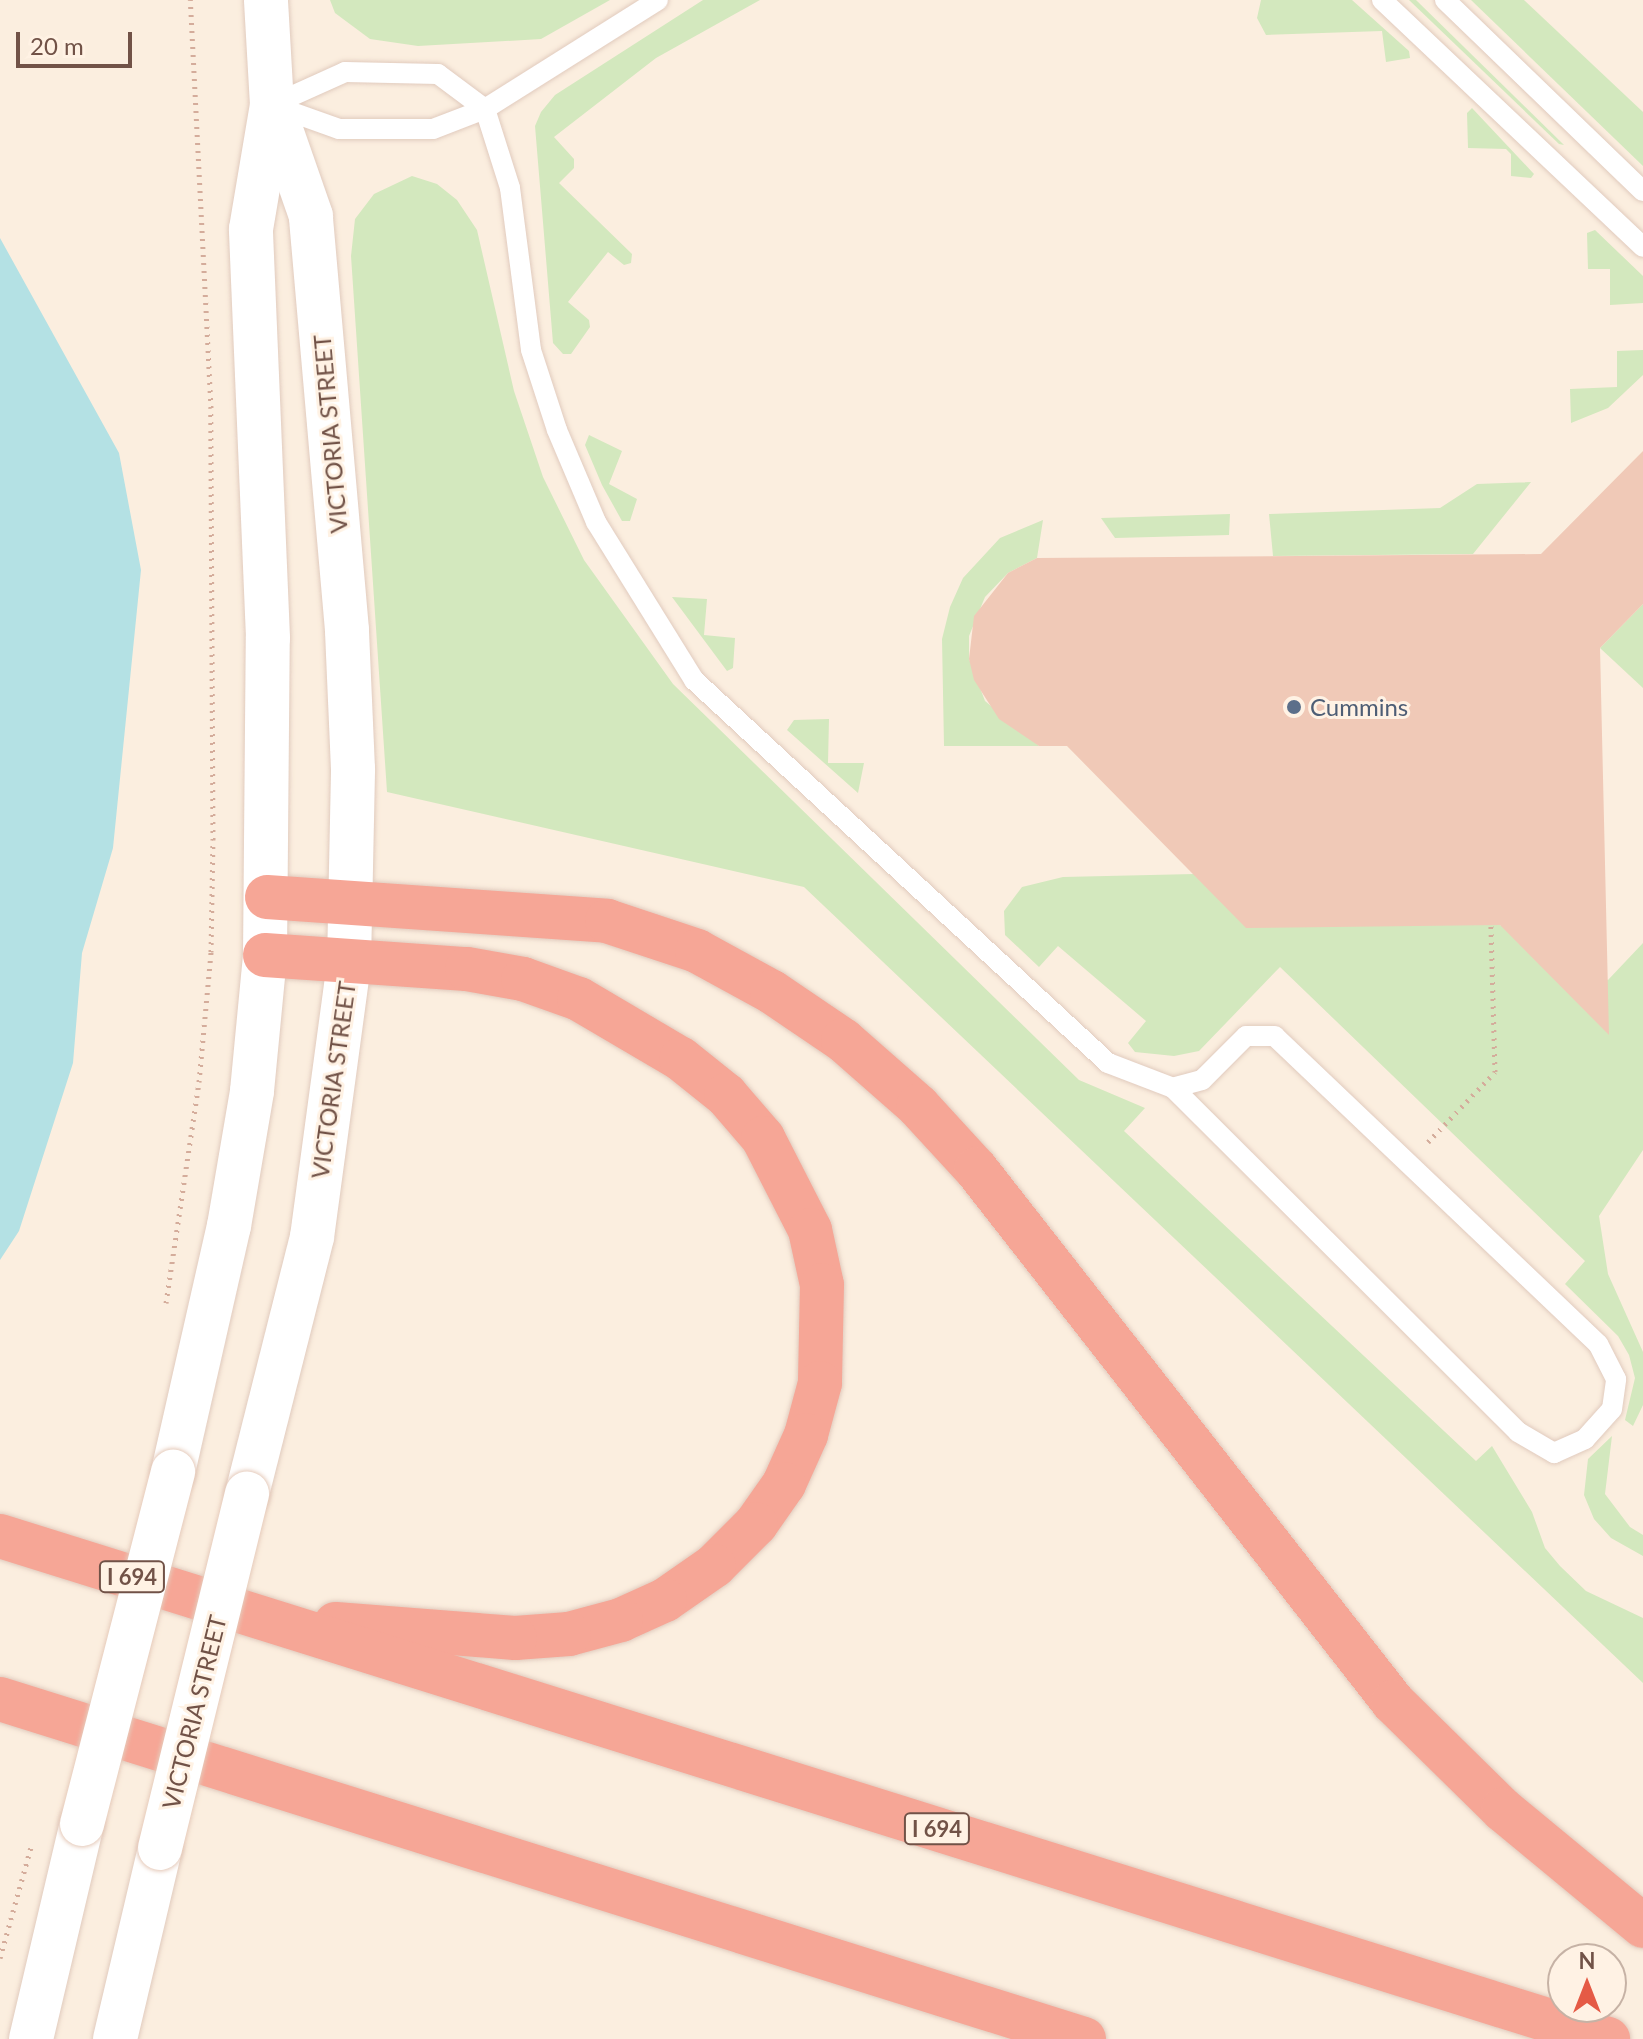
<!DOCTYPE html>
<style>
body{margin:0}
#map{position:relative;width:1643px;height:2039px;overflow:hidden;background:#fbeedf;font-family:Lato,sans-serif}
div>[style]{position:absolute}
[style*='--x']{left:calc(var(--x)*1px);top:calc(var(--y)*1px);width:calc(var(--w)*1px);rotate:calc(var(--a)*1deg)}
.green>*{inset:0;background:#d3e8be}
.water>*{inset:0;background:#b4e1e4}
.building>*{inset:0;background:#f0c9b7}
.path>*{height:5px;margin-top:-2.5px;transform-origin:0;background:repeating-linear-gradient(90deg,#d4ac9b 0 2px,transparent 0 8px)}
.roads{filter:drop-shadow(0 0 2px #e1cbbe) drop-shadow(0 0 2px #e1cbbe)}
.lane>*{height:20px;margin:-10px;padding:0 10px;transform-origin:10px;border-radius:10px;background:#fff}
.secondary>*{height:44px;margin:-22px;padding:0 22px;transform-origin:22px;border-radius:22px;background:#fff}
.highway>*{height:44px;margin:-22px;padding:0 22px;transform-origin:22px;border-radius:22px;background:#f6a696}
.bridges{filter:drop-shadow(0 0 2px #e6cbbb) drop-shadow(0 0 2px #e6cbbb)}
.secondary-bridge>*{height:44px;margin:-22px;padding:0 22px;transform-origin:22px;border-radius:22px;background:#fff}
.dots>*{width:22px;height:22px;translate:-50% -50%;box-sizing:border-box;border:4px solid #fff2e4;border-radius:50%}
span{translate:-50% -50%;white-space:nowrap;text-align:center;line-height:1.15;-webkit-text-stroke:6px #fff2e4;paint-order:stroke}
.shield-label span{padding:2px 6px;background:#fff2e4;border:2px solid;border-radius:6px;-webkit-text-stroke-width:0}
.shield-label{font-size:22px;color:#715247;font-weight:700}
.street-label{font-size:24px;color:#715247}
.service-label{font-size:24px;color:#4e5e75}
.left{translate:0 -50%;text-align:left}
.north{position:absolute;left:1547px;top:1943px;width:80px;height:80px;box-sizing:border-box;background:#fff2e4;border:2px solid #c6b2a5;border-radius:50%;rotate:0deg;font-size:22px;font-weight:700;line-height:32px;text-align:center;color:#715247}
.north::after{content:'';display:block;margin:auto;width:28px;height:36px;background:#e55a45;clip-path:polygon(50% 0,100% 100%,50% 72%,0 100%)}
.scale{position:absolute;left:16px;top:32px;width:116px;height:36px;box-sizing:border-box;border:4px solid #715247;border-top:0;padding-left:10px;font-size:24px;line-height:28px;white-space:nowrap;color:#715247;-webkit-text-stroke:6px #fff2e4;paint-order:stroke}
</style>
<div id="map">
<div class="green">
<i style="clip-path:polygon(330px 0,610px 0,541px 39px,418px 46px,370px 39px,335px 13px)"></i>
<i style="clip-path:polygon(703px 0,760px 0,656px 58px,554px 137px,574px 159px,574px 168px,559px 183px,632px 254px,631px 263px,624px 265px,608px 252px,568px 302px,589px 320px,590px 327px,571px 354px,563px 354px,553px 343px,535px 126px,541px 112px,555px 95px)"></i>
<i style="clip-path:polygon(1261px 0,1352px 0,1409px 51px,1410px 58px,1386px 62px,1382px 31px,1266px 35px,1257px 18px)"></i>
<i style="clip-path:polygon(1409px 0,1416px 0,1564px 145px,1559px 144px)"></i>
<i style="clip-path:polygon(1471px 0,1524px 0,1643px 112px,1643px 166px)"></i>
<i style="clip-path:polygon(1472px 108px,1534px 174px,1531px 178px,1511px 176px,1511px 154px,1506px 149px,1468px 148px,1467px 113px)"></i>
<i style="clip-path:polygon(412px 176px,437px 184px,457px 200px,477px 230px,514px 391px,543px 477px,584px 560px,673px 684px,1079px 1080px,1145px 1108px,1124px 1131px,1476px 1461px,1492px 1446px,1532px 1512px,1545px 1548px,1560px 1566px,1586px 1591px,1643px 1618px,1643px 1683px,804px 887px,387px 792px,351px 256px,355px 219px,374px 194px)"></i>
<i style="clip-path:polygon(1595px 230px,1643px 276px,1643px 303px,1610px 305px,1610px 269px,1588px 269px,1587px 233px)"></i>
<i style="clip-path:polygon(1643px 350px,1643px 375px,1608px 408px,1571px 423px,1570px 389px,1617px 387px,1617px 351px)"></i>
<i style="clip-path:polygon(589px 435px,622px 451px,609px 484px,637px 499px,630px 521px,622px 521px,602px 485px,585px 445px)"></i>
<i style="clip-path:polygon(1531px 482px,1473px 554px,1273px 556px,1269px 514px,1440px 508px,1477px 484px)"></i>
<i style="clip-path:polygon(1230px 514px,1229px 535px,1115px 538px,1101px 518px)"></i>
<i style="clip-path:polygon(1043px 520px,1037px 558px,1008px 573px,985px 597px,969px 636px,969px 659px,985px 701px,1039px 746px,944px 746px,942px 639px,950px 607px,963px 578px,1000px 538px)"></i>
<i style="clip-path:polygon(672px 597px,707px 599px,704px 635px,735px 638px,733px 668px,727px 671px)"></i>
<i style="clip-path:polygon(1643px 604px,1643px 688px,1600px 648px)"></i>
<i style="clip-path:polygon(829px 719px,828px 763px,864px 763px,858px 793px,787px 730px,794px 720px)"></i>
<i style="clip-path:polygon(1194px 874px,1500px 925px,1608px 980px,1643px 943px,1643px 1150px,1599px 1216px,1608px 1274px,1643px 1352px,1643px 1405px,1633px 1426px,1625px 1420px,1635px 1378px,1629px 1355px,1618px 1336px,1565px 1284px,1585px 1261px,1280px 967px,1199px 1051px,1174px 1056px,1135px 1052px,1128px 1043px,1146px 1021px,1058px 946px,1039px 967px,1005px 935px,1004px 911px,1022px 887px,1063px 877px)"></i>
<i style="clip-path:polygon(1612px 1436px,1605px 1494px,1630px 1527px,1643px 1535px,1643px 1556px,1611px 1538px,1594px 1519px,1584px 1495px,1588px 1459px)"></i>
</div>
<div class="water">
<i style="clip-path:polygon(0 238px,119px 453px,141px 570px,113px 848px,82px 953px,73px 1063px,19px 1231px,0 1260px)"></i>
</div>
<div class="building">
<i style="clip-path:polygon(1643px 451px,1643px 604px,1600px 648px,1609px 1035px,1500px 925px,1246px 928px,1067px 746px,1039px 746px,999px 719px,974px 680px,969px 659px,974px 616px,1008px 573px,1037px 558px,1541px 554px)"></i>
</div>
<div class="path">
<i style="--x:1428;--y:1142;--w:97;--a:-46.3"></i>
<i style="--x:1495;--y:1072;--w:147;--a:-91.6"></i>
<i style="--x:166;--y:1303;--w:223;--a:-81.5"></i>
<i style="--x:199;--y:1082;--w:131;--a:-84.7"></i>
<i style="--x:211;--y:952;--w:112;--a:-89"></i>
<i style="--x:213;--y:840;--w:432;--a:-90.3"></i>
<i style="--x:211;--y:408;--w:409;--a:-92.9"></i>
<i style="--x:0;--y:1958;--w:115;--a:-74.4"></i>
</div>
<div class="roads">
<div class="lane">
<i style="--x:658;--y:0;--w:204;--a:147.8"></i>
<i style="--x:485;--y:109;--w:83;--a:72.4"></i>
<i style="--x:510;--y:188;--w:163;--a:82.6"></i>
<i style="--x:531;--y:350;--w:84;--a:72"></i>
<i style="--x:557;--y:430;--w:100;--a:67"></i>
<i style="--x:596;--y:522;--w:186;--a:58.2"></i>
<i style="--x:694;--y:680;--w:564;--a:42.77"></i>
<i style="--x:1108;--y:1063;--w:70;--a:21"></i>
<i style="--x:1173;--y:1088;--w:487;--a:44.9"></i>
<i style="--x:1518;--y:1432;--w:42;--a:30.3"></i>
<i style="--x:1554;--y:1453;--w:34;--a:-24"></i>
<i style="--x:1585;--y:1439;--w:40;--a:-48"></i>
<i style="--x:1612;--y:1409;--w:30;--a:-82"></i>
<i style="--x:1616;--y:1379;--w:39;--a:-117"></i>
<i style="--x:1598;--y:1344;--w:446;--a:-136.4"></i>
<i style="--x:1275;--y:1036;--w:29;--a:180"></i>
<i style="--x:1246;--y:1036;--w:62;--a:135"></i>
<i style="--x:1202;--y:1080;--w:30;--a:165"></i>
<i style="--x:1382;--y:0;--w:359;--a:43.4"></i>
<i style="--x:1445;--y:0;--w:275;--a:44"></i>
<i style="--x:345;--y:72;--w:93;--a:1.2"></i>
<i style="--x:438;--y:74;--w:59;--a:36.7"></i>
<i style="--x:485;--y:109;--w:56;--a:159"></i>
<i style="--x:433;--y:129;--w:94;--a:180"></i>
<i style="--x:339;--y:129;--w:71;--a:-160.3"></i>
<i style="--x:272;--y:105;--w:80;--a:-24.3"></i>
</div>
<div class="secondary">
<i style="--x:173;--y:1472;--w:252;--a:-77.2"></i>
<i style="--x:229;--y:1226;--w:137;--a:-80.3"></i>
<i style="--x:252;--y:1091;--w:137;--a:-84.5"></i>
<i style="--x:265;--y:955;--w:317;--a:-89.5"></i>
<i style="--x:268;--y:638;--w:409;--a:-92.4"></i>
<i style="--x:251;--y:229;--w:126;--a:-80.4"></i>
<i style="--x:272;--y:105;--w:105;--a:-93.3"></i>
<i style="--x:247;--y:1494;--w:265;--a:-75.8"></i>
<i style="--x:312;--y:1237;--w:276;--a:-82.3"></i>
<i style="--x:349;--y:963;--w:194;--a:-88.8"></i>
<i style="--x:353;--y:769;--w:139;--a:-92.5"></i>
<i style="--x:347;--y:630;--w:416;--a:-95"></i>
<i style="--x:311;--y:216;--w:115;--a:-109.2"></i>
<i style="--x:31;--y:2039;--w:221;--a:-76.7"></i>
<i style="--x:115;--y:2039;--w:196;--a:-76.7"></i>
</div>
<div class="highway">
<i style="--x:267;--y:897;--w:341;--a:4"></i>
<i style="--x:607;--y:921;--w:95;--a:18.4"></i>
<i style="--x:697;--y:951;--w:85;--a:28.7"></i>
<i style="--x:772;--y:992;--w:86;--a:34.1"></i>
<i style="--x:843;--y:1040;--w:100;--a:41.3"></i>
<i style="--x:918;--y:1106;--w:86;--a:47.4"></i>
<i style="--x:976;--y:1169;--w:677;--a:51.96"></i>
<i style="--x:1393;--y:1702;--w:154;--a:44.5"></i>
<i style="--x:1503;--y:1810;--w:182;--a:39.6"></i>
<i style="--x:265;--y:955;--w:202;--a:4"></i>
<i style="--x:467;--y:969;--w:57;--a:10.1"></i>
<i style="--x:523;--y:979;--w:59;--a:19.7"></i>
<i style="--x:579;--y:999;--w:118;--a:30.5"></i>
<i style="--x:681;--y:1059;--w:58;--a:38.7"></i>
<i style="--x:726;--y:1095;--w:57;--a:49.3"></i>
<i style="--x:763;--y:1138;--w:103;--a:62.9"></i>
<i style="--x:810;--y:1230;--w:56;--a:77.7"></i>
<i style="--x:822;--y:1285;--w:98;--a:91.2"></i>
<i style="--x:820;--y:1383;--w:54;--a:105.1"></i>
<i style="--x:806;--y:1435;--w:54;--a:114.2"></i>
<i style="--x:784;--y:1484;--w:49;--a:125"></i>
<i style="--x:756;--y:1524;--w:59;--a:135"></i>
<i style="--x:714;--y:1566;--w:60;--a:145.2"></i>
<i style="--x:665;--y:1600;--w:48;--a:155.6"></i>
<i style="--x:621;--y:1620;--w:54;--a:164.9"></i>
<i style="--x:569;--y:1634;--w:54;--a:175.8"></i>
<i style="--x:515;--y:1638;--w:180;--a:-175.5"></i>
<i style="--x:0;--y:1536;--w:1685;--a:17.37"></i>
<i style="--x:0;--y:1699;--w:1136;--a:17.41"></i>
</div>
</div>
<div class="bridges">
<div class="secondary-bridge">
<i style="--x:82;--y:1824;--w:364;--a:-75.5"></i>
<i style="--x:160;--y:1848;--w:365;--a:-76.2"></i>
</div>
</div>
<div class="dots">
<i style="left:1294px;top:707px;background:#5c6f8a"></i>
</div>
<div class="shield-label">
<span style="left:132px;top:1577px">I 694</span>
<span style="left:937px;top:1829px">I 694</span>
</div>
<div class="street-label">
<span style="left:330px;top:434px;rotate:-95deg">VICTORIA STREET</span>
<span style="left:333px;top:1080px;rotate:-82deg">VICTORIA STREET</span>
<span style="left:194px;top:1712px;rotate:-76deg">VICTORIA STREET</span>
</div>
<div class="service-label">
<span class="left" style="left:1310px;top:707px">Cummins</span>
</div>
<div class="north">N</div>
<div class="scale">20 m</div>
</div>
